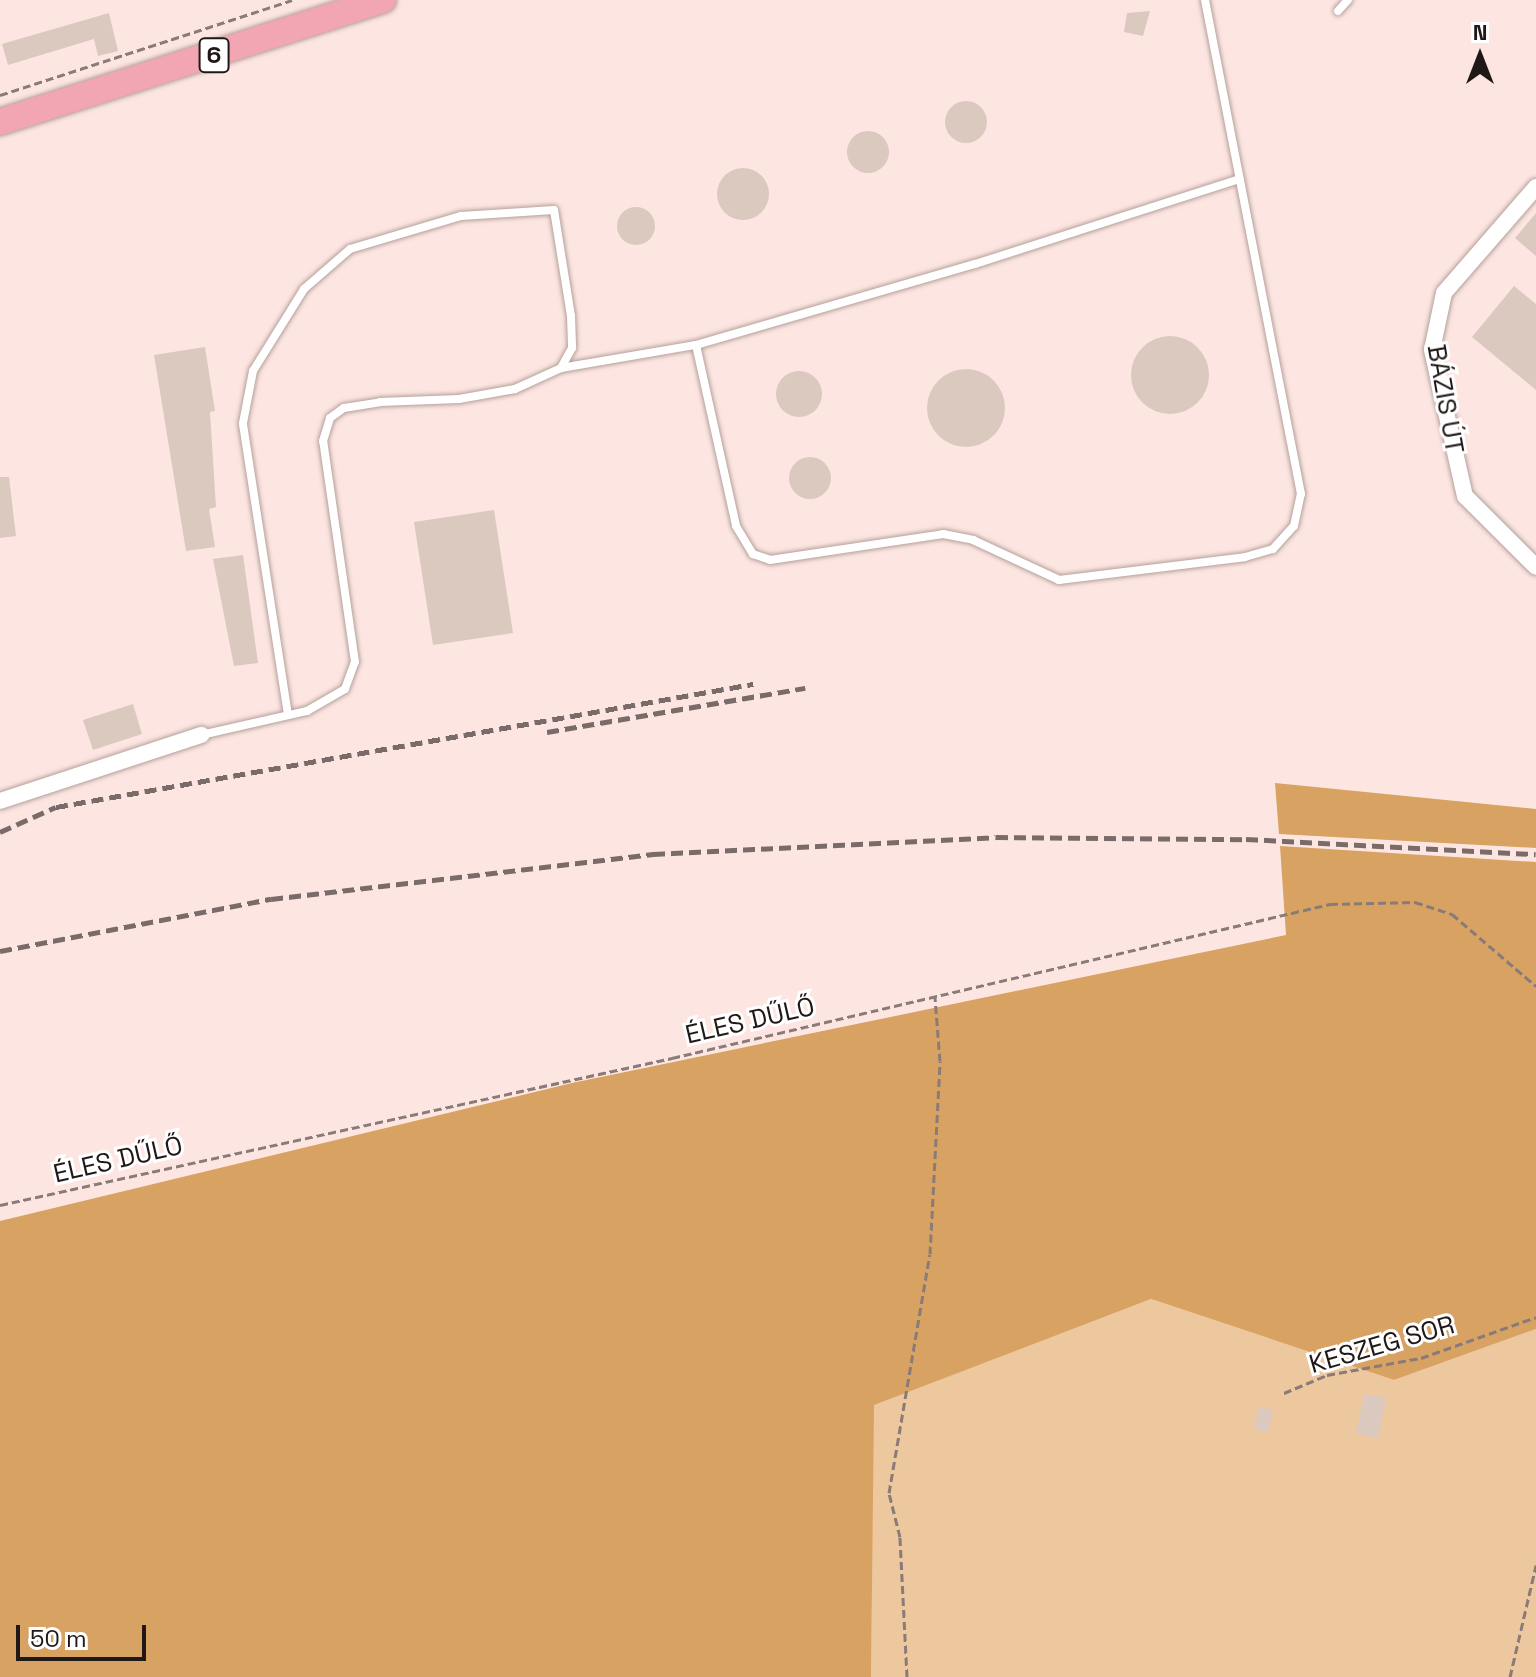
<!DOCTYPE html>
<meta charset="utf-8">
<style>
body{margin:0}
#map{position:relative;width:1536px;height:1677px;overflow:hidden;background:#fde6e2;font-family:"Space Grotesk",sans-serif}
div>[style]{position:absolute}
[style*='--x']{left:calc(var(--x)*1px);top:calc(var(--y)*1px);width:calc(var(--w)*1px);rotate:calc(var(--a)*1deg)}
.green>*{inset:0;background:#edc79d}
.forest>*{inset:0;background:#d8a262}
.building>*{inset:0;background:#dbc8be}
.round{border-radius:50%}
.path>*{height:3px;margin-top:-1.5px;transform-origin:0;background:repeating-linear-gradient(90deg,#8a7b78 0 8px,transparent 0 12px)}
.roads{filter:drop-shadow(0 0 2px #b5a09b) drop-shadow(0 0 2px #b5a09b)}
.lane>*{height:8px;margin:-4px;padding:0 4px;transform-origin:4px;border-radius:4px;background:#fff}
.street>*{height:16px;margin:-8px;padding:0 8px;transform-origin:8px;border-radius:8px;background:#fff}
.primary>*{height:26px;margin:-13px;padding:0 13px;transform-origin:13px;border-radius:13px;background:#f2a5b2}
.rail>*{height:5px;margin-top:-2.5px;transform-origin:0;background:repeating-linear-gradient(90deg,#796b69 0 12px,transparent 0 18px)}
span{translate:-50% -50%;white-space:nowrap;text-align:center;line-height:1.15;-webkit-text-stroke:6px #fff;paint-order:stroke}
.shield-label span{padding:2px 6px;background:#fff;border:2px solid;border-radius:6px;-webkit-text-stroke-width:0}
.shield-label{font-size:24px;color:#1f1816;font-weight:700}
.street-label{font-size:26px;color:#1f1816}
.north{position:absolute;left:1440px;top:16px;width:80px;height:80px;-webkit-text-stroke:6px #fff;paint-order:stroke;rotate:0deg;font-size:22px;font-weight:700;line-height:32px;text-align:center;color:#1f1816}
.north::after{content:'';display:block;margin:auto;width:28px;height:36px;background:#1f1816;clip-path:polygon(50% 0,100% 100%,50% 72%,0 100%)}
.scale{position:absolute;left:16px;top:1625px;width:130px;height:36px;box-sizing:border-box;border:4px solid #1f1816;border-top:0;padding-left:10px;font-size:24px;line-height:28px;white-space:nowrap;color:#1f1816;-webkit-text-stroke:6px #fff;paint-order:stroke}
</style>
<div id="map">
<div class="green">
<i style="clip-path:polygon(1151px 1299px,1394px 1380px,1536px 1329px,1536px 1677px,871px 1677px,873px 1405px)"></i>
</div>
<div class="forest">
<i style="clip-path:polygon(1275px 783px,1536px 809px,1536px 848px,1279px 834px)"></i>
<i style="clip-path:polygon(1280px 846px,1536px 862px,1536px 1329px,1394px 1380px,1151px 1299px,874px 1405px,871px 1677px,0 1677px,0 1221px,572px 1083px,1286px 935px)"></i>
</div>
<div class="building">
<i style="clip-path:polygon(1150px 11px,1143px 36px,1124px 32px,1127px 13px)"></i>
<i style="clip-path:polygon(109px 13px,118px 51px,98px 56px,94px 39px,8px 65px,2px 44px)"></i>
<i class="round" style="left:945px;top:101px;width:42px;height:42px"></i>
<i class="round" style="left:847px;top:131px;width:42px;height:42px"></i>
<i class="round" style="left:717px;top:168px;width:52px;height:52px"></i>
<i class="round" style="left:617px;top:207px;width:38px;height:38px"></i>
<i style="clip-path:polygon(1536px 213px,1536px 256px,1515px 238px)"></i>
<i style="clip-path:polygon(1514px 286px,1536px 304px,1536px 390px,1472px 337px)"></i>
<i class="round" style="left:1131px;top:336px;width:78px;height:78px"></i>
<i style="clip-path:polygon(205px 347px,215px 411px,210px 412px,216px 507px,209px 509px,215px 547px,186px 551px,154px 355px)"></i>
<i class="round" style="left:927px;top:369px;width:78px;height:78px"></i>
<i class="round" style="left:776px;top:371px;width:46px;height:46px"></i>
<i class="round" style="left:789px;top:457px;width:42px;height:42px"></i>
<i style="clip-path:polygon(0 477px,9px 477px,16px 536px,0 538px)"></i>
<i style="clip-path:polygon(494px 510px,513px 633px,433px 645px,414px 522px)"></i>
<i style="clip-path:polygon(243px 555px,258px 663px,234px 666px,213px 559px)"></i>
<i style="clip-path:polygon(133px 704px,142px 734px,93px 750px,83px 720px)"></i>
<i style="clip-path:polygon(1364px 1394px,1386px 1398px,1378px 1438px,1356px 1434px)"></i>
<i style="clip-path:polygon(1259px 1407px,1273px 1410px,1268px 1432px,1254px 1429px)"></i>
</div>
<div class="path">
<i style="--x:0;--y:95;--w:307;--a:-18"></i>
<i style="--x:0;--y:1205;--w:688;--a:-12.34"></i>
<i style="--x:672;--y:1058;--w:676;--a:-13.17"></i>
<i style="--x:1330;--y:904;--w:85;--a:-1.3"></i>
<i style="--x:1415;--y:902;--w:39;--a:18"></i>
<i style="--x:1452;--y:914;--w:111;--a:40.6"></i>
<i style="--x:1284;--y:1393;--w:47;--a:-22.7"></i>
<i style="--x:1327;--y:1375;--w:96;--a:-10.3"></i>
<i style="--x:1421;--y:1358;--w:122;--a:-19.6"></i>
<i style="--x:907;--y:1677;--w:140;--a:-92.9"></i>
<i style="--x:900;--y:1537;--w:45;--a:-104"></i>
<i style="--x:889;--y:1493;--w:242;--a:-80.3"></i>
<i style="--x:930;--y:1254;--w:193;--a:-87"></i>
<i style="--x:940;--y:1061;--w:64;--a:-94.5"></i>
<i style="--x:1510;--y:1677;--w:115;--a:-76.9"></i>
</div>
<div class="roads">
<div class="lane">
<i style="--x:1338;--y:11;--w:15;--a:-48"></i>
<i style="--x:696;--y:345;--w:291;--a:-16.2"></i>
<i style="--x:975;--y:264;--w:278;--a:-17.8"></i>
<i style="--x:288;--y:715;--w:295;--a:-98.8"></i>
<i style="--x:243;--y:423;--w:53;--a:-79.1"></i>
<i style="--x:253;--y:371;--w:97;--a:-58.1"></i>
<i style="--x:304;--y:289;--w:61;--a:-41"></i>
<i style="--x:350;--y:249;--w:116;--a:-16.6"></i>
<i style="--x:461;--y:216;--w:93;--a:-3.7"></i>
<i style="--x:554;--y:210;--w:107;--a:80.9"></i>
<i style="--x:571;--y:316;--w:32;--a:88"></i>
<i style="--x:572;--y:348;--w:23;--a:119"></i>
<i style="--x:201;--y:735;--w:109;--a:-12.8"></i>
<i style="--x:307;--y:711;--w:44;--a:-30.1"></i>
<i style="--x:345;--y:689;--w:29;--a:-70"></i>
<i style="--x:355;--y:662;--w:223;--a:-98.2"></i>
<i style="--x:323;--y:441;--w:24;--a:-73"></i>
<i style="--x:330;--y:418;--w:17;--a:-36"></i>
<i style="--x:344;--y:408;--w:36;--a:-9"></i>
<i style="--x:380;--y:402;--w:79;--a:-2.2"></i>
<i style="--x:459;--y:399;--w:57;--a:-10.1"></i>
<i style="--x:515;--y:389;--w:51;--a:-24.5"></i>
<i style="--x:561;--y:368;--w:137;--a:-9.7"></i>
<i style="--x:696;--y:345;--w:185;--a:77.5"></i>
<i style="--x:736;--y:526;--w:33;--a:59"></i>
<i style="--x:753;--y:554;--w:18;--a:19"></i>
<i style="--x:770;--y:560;--w:175;--a:-8.5"></i>
<i style="--x:943;--y:534;--w:31;--a:11"></i>
<i style="--x:973;--y:540;--w:95;--a:24.9"></i>
<i style="--x:1059;--y:580;--w:187;--a:-7"></i>
<i style="--x:1245;--y:557;--w:29;--a:-16"></i>
<i style="--x:1273;--y:549;--w:31;--a:-48"></i>
<i style="--x:1294;--y:526;--w:33;--a:-78"></i>
<i style="--x:1301;--y:494;--w:503;--a:-101"></i>
</div>
<div class="street">
<i style="--x:1536;--y:187;--w:140;--a:131"></i>
<i style="--x:1444;--y:293;--w:58;--a:101.9"></i>
<i style="--x:1432;--y:350;--w:150;--a:77.3"></i>
<i style="--x:1465;--y:496;--w:100;--a:45"></i>
<i style="--x:0;--y:801;--w:212;--a:-18.2"></i>
</div>
<div class="primary">
<i style="--x:0;--y:122;--w:402;--a:-17.7"></i>
</div>
</div>
<div class="rail">
<i style="--x:547;--y:732;--w:262;--a:-9.7"></i>
<i style="--x:0;--y:832;--w:61;--a:-24.1"></i>
<i style="--x:56;--y:807;--w:708;--a:-10.01"></i>
<i style="--x:0;--y:951;--w:276;--a:-10.9"></i>
<i style="--x:271;--y:899;--w:385;--a:-6.7"></i>
<i style="--x:653;--y:854;--w:343;--a:-2.8"></i>
<i style="--x:996;--y:837;--w:250;--a:0.5"></i>
<i style="--x:1246;--y:839;--w:290;--a:3"></i>
</div>
<div class="shield-label">
<span style="left:214px;top:55px">6</span>
</div>
<div class="street-label">
<span style="left:1445px;top:399px;rotate:80deg">BÁZIS ÚT</span>
<span style="left:750px;top:1021px;rotate:-13deg">ÉLES DŰLŐ</span>
<span style="left:118px;top:1160px;rotate:-13deg">ÉLES DŰLŐ</span>
<span style="left:1382px;top:1345px;rotate:-16deg">KESZEG SOR</span>
</div>
<div class="north">N</div>
<div class="scale">50 m</div>
</div>
